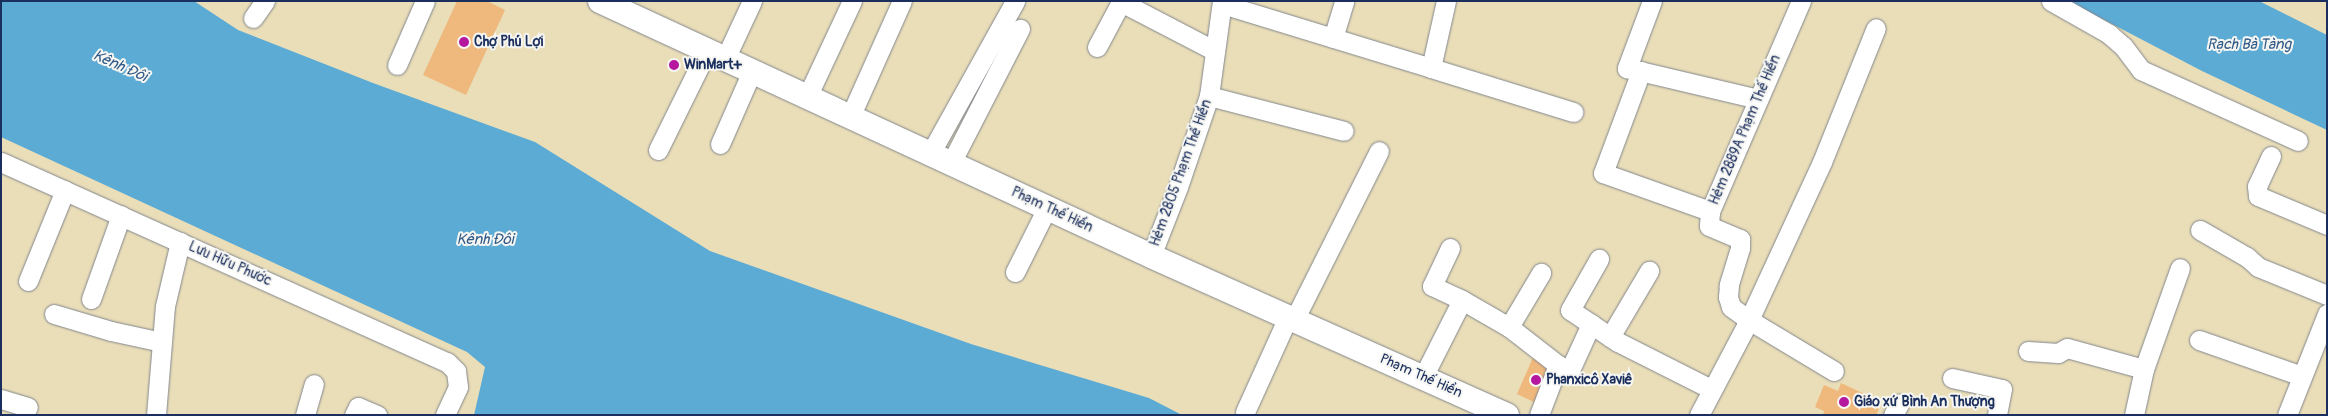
<!DOCTYPE html>
<meta charset="utf-8">
<style>
body{margin:0}
#map{position:relative;width:2328px;height:416px;overflow:hidden;background:#eadeb9;font-family:Pangolin,sans-serif}
div>[style]{position:absolute}
[style*='--x']{left:calc(var(--x)*1px);top:calc(var(--y)*1px);width:calc(var(--w)*1px);rotate:calc(var(--a)*1deg)}
.water>*{inset:0;background:#5babd5}
.building>*{inset:0;background:#efb87c}
.roads{filter:drop-shadow(0 0 1px #82868c) drop-shadow(0 0 1px #82868c)}
.minor>*{height:19px;margin:-9.5px;padding:0 9.5px;transform-origin:9.5px;border-radius:9.5px;background:#fff}
.major>*{height:24px;margin:-12px;padding:0 12px;transform-origin:12px;border-radius:12px;background:#fff}
.dots>*{width:14px;height:14px;translate:-50% -50%;box-sizing:border-box;border:2px solid #f6f6f2;border-radius:50%}
span{translate:-50% -50%;white-space:nowrap;text-align:center;line-height:1.15;-webkit-text-stroke:4px #f6f6f2;paint-order:stroke}
.poi-label{font-size:14px;color:#1b2f5e;font-weight:700}
.left{translate:0 -50%;text-align:left}
.street-label{font-size:14px;color:#1b2f5e}
.water-label{font-size:15px;color:#315a88;font-style:italic}
.frame{position:absolute;inset:0;border:2px solid #1b2f5e;pointer-events:none}
</style>
<div id="map">
<div class="water">
<i style="clip-path:polygon(1px 1px,194px 1px,238px 30px,373px 83px,535px 142px,710px 251px,971px 344px,1149px 398px,1182px 415px,474px 415px,485px 367px,467px 352px,1px 137px)"></i>
<i style="clip-path:polygon(2068px 1px,2259px 1px,2327px 35px,2327px 130px,2202px 71px)"></i>
</div>
<div class="building">
<i style="clip-path:polygon(457px 1px,487px 1px,505px 10px,466px 95px,423px 75px)"></i>
<i style="clip-path:polygon(1534px 355px,1556px 365px,1538px 404px,1517px 394px)"></i>
<i style="clip-path:polygon(1841px 383px,1873px 398px,1870px 406px,1879px 409px,1876px 415px,1823px 415px,1824px 411px,1815px 407px,1824px 385px,1838px 391px)"></i>
</div>
<div class="roads">
<div class="minor">
<i style="--x:1652;--y:1;--w:72;--a:110.5"></i>
<i style="--x:1627;--y:68;--w:135;--a:13.3"></i>
<i style="--x:1801;--y:1;--w:229;--a:113.4"></i>
<i style="--x:1710;--y:211;--w:15;--a:94"></i>
<i style="--x:1709;--y:226;--w:34;--a:23"></i>
<i style="--x:1740;--y:239;--w:9;--a:90"></i>
<i style="--x:1740;--y:248;--w:39;--a:107"></i>
<i style="--x:1729;--y:285;--w:12;--a:95"></i>
<i style="--x:1728;--y:297;--w:10;--a:73"></i>
<i style="--x:1731;--y:307;--w:22;--a:36"></i>
<i style="--x:1749;--y:320;--w:174;--a:-65.2"></i>
<i style="--x:1822;--y:162;--w:144;--a:-68.1"></i>
<i style="--x:2051;--y:1;--w:67;--a:29.6"></i>
<i style="--x:2109;--y:34;--w:18;--a:41"></i>
<i style="--x:2123;--y:46;--w:30;--a:53"></i>
<i style="--x:2141;--y:70;--w:172;--a:24.3"></i>
<i style="--x:1222;--y:4;--w:219;--a:17"></i>
<i style="--x:1431;--y:68;--w:69;--a:-77.4"></i>
<i style="--x:253;--y:18;--w:21;--a:-55"></i>
<i style="--x:1333;--y:38;--w:39;--a:-73"></i>
<i style="--x:1097;--y:47;--w:51;--a:-61.9"></i>
<i style="--x:1121;--y:2;--w:106;--a:27.5"></i>
<i style="--x:725;--y:59;--w:64;--a:-65"></i>
<i style="--x:397;--y:65;--w:70;--a:-66.4"></i>
<i style="--x:1431;--y:68;--w:149;--a:17.2"></i>
<i style="--x:1641;--y:71;--w:109;--a:110.4"></i>
<i style="--x:1603;--y:173;--w:114;--a:19.6"></i>
<i style="--x:1209;--y:96;--w:139;--a:14.5"></i>
<i style="--x:807;--y:97;--w:106;--a:-64.9"></i>
<i style="--x:850;--y:117;--w:127;--a:-65.9"></i>
<i style="--x:720;--y:144;--w:80;--a:-66.3"></i>
<i style="--x:658;--y:150;--w:110;--a:-63.7"></i>
<i style="--x:930;--y:154;--w:175;--a:-60.9"></i>
<i style="--x:2271;--y:156;--w:33;--a:115"></i>
<i style="--x:2257;--y:186;--w:10;--a:84"></i>
<i style="--x:2258;--y:196;--w:75;--a:22.8"></i>
<i style="--x:1;--y:162;--w:489;--a:24.2"></i>
<i style="--x:447;--y:362;--w:13;--a:45"></i>
<i style="--x:456;--y:371;--w:16;--a:83"></i>
<i style="--x:458;--y:387;--w:31;--a:115"></i>
<i style="--x:951;--y:163;--w:151;--a:-62.8"></i>
<i style="--x:2200;--y:230;--w:54;--a:29.9"></i>
<i style="--x:2247;--y:257;--w:15;--a:42"></i>
<i style="--x:2258;--y:267;--w:74;--a:22.1"></i>
<i style="--x:1450;--y:248;--w:42;--a:115.3"></i>
<i style="--x:1432;--y:286;--w:33;--a:25"></i>
<i style="--x:1462;--y:300;--w:54;--a:29.9"></i>
<i style="--x:1509;--y:327;--w:62;--a:37.8"></i>
<i style="--x:1558;--y:365;--w:13;--a:23"></i>
<i style="--x:1570;--y:370;--w:51;--a:-65.5"></i>
<i style="--x:1591;--y:324;--w:32;--a:34"></i>
<i style="--x:1618;--y:342;--w:104;--a:26.8"></i>
<i style="--x:1151;--y:256;--w:74;--a:-68.6"></i>
<i style="--x:1178;--y:187;--w:96;--a:-71.2"></i>
<i style="--x:1209;--y:96;--w:96;--a:-82.2"></i>
<i style="--x:1015;--y:272;--w:72;--a:-63.4"></i>
<i style="--x:28;--y:281;--w:98;--a:-67.9"></i>
<i style="--x:91;--y:299;--w:89;--a:-70.3"></i>
<i style="--x:54;--y:314;--w:59;--a:16.6"></i>
<i style="--x:111;--y:331;--w:52;--a:12.2"></i>
<i style="--x:1294;--y:320;--w:189;--a:-63.3"></i>
<i style="--x:1591;--y:324;--w:25;--a:-146"></i>
<i style="--x:1570;--y:310;--w:59;--a:-60.4"></i>
<i style="--x:1509;--y:327;--w:63;--a:-59.3"></i>
<i style="--x:1610;--y:337;--w:77;--a:-59.4"></i>
<i style="--x:2199;--y:340;--w:109;--a:19.3"></i>
<i style="--x:2028;--y:351;--w:30;--a:4"></i>
<i style="--x:2058;--y:353;--w:10;--a:-29"></i>
<i style="--x:2067;--y:348;--w:80;--a:15.3"></i>
<i style="--x:2144;--y:369;--w:47;--a:102.3"></i>
<i style="--x:2144;--y:369;--w:107;--a:-70.4"></i>
<i style="--x:1423;--y:377;--w:86;--a:-63.1"></i>
<i style="--x:1952;--y:378;--w:51;--a:12.4"></i>
<i style="--x:2002;--y:389;--w:26;--a:101"></i>
<i style="--x:1;--y:399;--w:28;--a:17"></i>
<i style="--x:1245;--y:412;--w:104;--a:-65.6"></i>
<i style="--x:156;--y:415;--w:109;--a:-85.3"></i>
<i style="--x:165;--y:306;--w:66;--a:-76.8"></i>
<i style="--x:305;--y:415;--w:32;--a:-74"></i>
<i style="--x:354;--y:415;--w:9;--a:-63"></i>
<i style="--x:358;--y:407;--w:21;--a:23"></i>
<i style="--x:1539;--y:415;--w:53;--a:-69.2"></i>
<i style="--x:1699;--y:415;--w:107;--a:-62.2"></i>
<i style="--x:1749;--y:320;--w:99;--a:31"></i>
<i style="--x:1893;--y:415;--w:13;--a:-61"></i>
<i style="--x:2287;--y:415;--w:109;--a:-68.4"></i>
</div>
<div class="major">
<i style="--x:600;--y:1;--w:607;--a:24.83"></i>
<i style="--x:1151;--y:256;--w:390;--a:24.1"></i>
</div>
</div>
<div class="dots">
<i style="left:464px;top:42px;background:#b5179e"></i>
<i style="left:674px;top:65px;background:#b5179e"></i>
<i style="left:1536px;top:380px;background:#b5179e"></i>
<i style="left:1844px;top:402px;background:#b5179e"></i>
</div>
<div class="poi-label">
<span class="left" style="left:474px;top:42px">Chợ Phú Lợi</span>
<span class="left" style="left:684px;top:65px">WinMart+</span>
<span class="left" style="left:1546px;top:380px">Phanxicô Xaviê</span>
<span class="left" style="left:1854px;top:402px">Giáo xứ Bình An Thượng</span>
</div>
<div class="street-label">
<span style="left:1745px;top:130px;rotate:-67deg">Hẻm 2889A Phạm Thế Hiển</span>
<span style="left:1181px;top:173px;rotate:-70deg">Hẻm 2805 Phạm Thế Hiển</span>
<span style="left:1052px;top:210px;rotate:25deg">Phạm Thế Hiển</span>
<span style="left:230px;top:264px;rotate:24deg">Lưu Hữu Phước</span>
<span style="left:1421px;top:376px;rotate:24deg">Phạm Thế Hiển</span>
</div>
<div class="water-label">
<span style="left:2249px;top:45px">Rạch Bà Tàng</span>
<span style="left:120px;top:66px;rotate:24deg">Kênh Đôi</span>
<span style="left:485px;top:240px">Kênh Đôi</span>
</div>
<div class="frame"></div>
</div>
